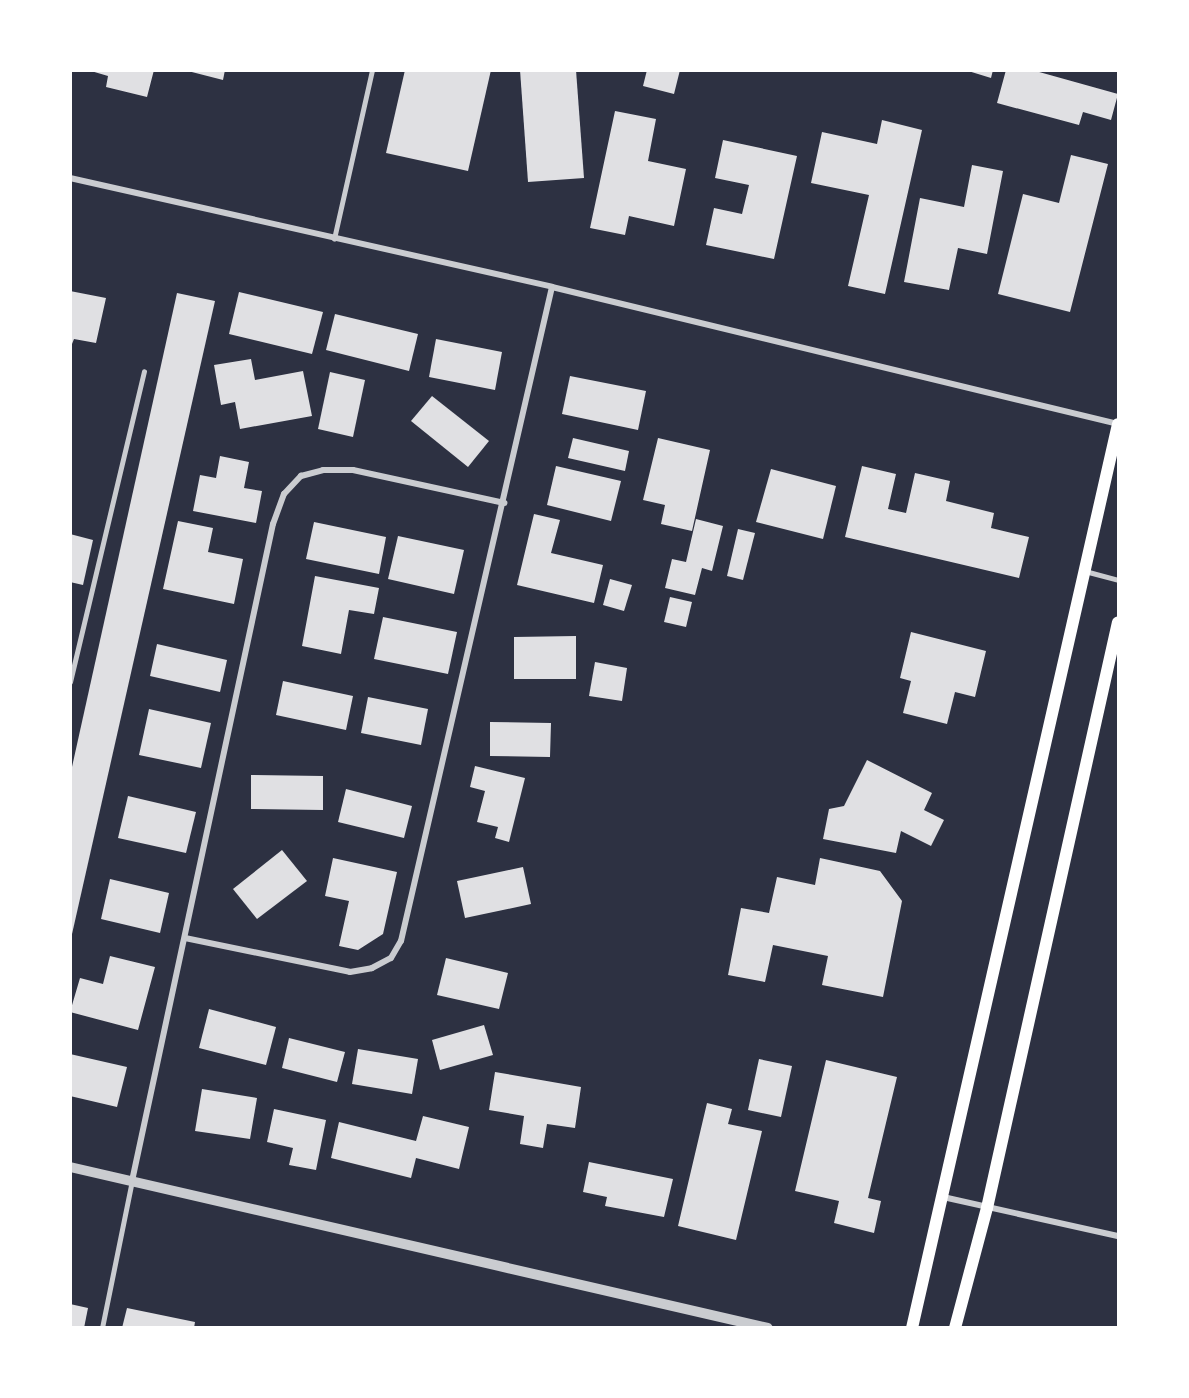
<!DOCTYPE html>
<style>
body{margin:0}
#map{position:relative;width:1189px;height:1398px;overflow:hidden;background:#2d3142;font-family:Barlow,sans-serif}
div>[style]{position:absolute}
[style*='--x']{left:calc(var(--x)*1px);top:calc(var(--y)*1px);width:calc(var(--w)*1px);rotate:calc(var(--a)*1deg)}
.building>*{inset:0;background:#e0e0e3}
.service>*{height:4.5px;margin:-2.25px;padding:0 2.25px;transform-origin:2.25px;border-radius:2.25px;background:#caccd0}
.minor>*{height:6px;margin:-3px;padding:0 3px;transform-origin:3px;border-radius:3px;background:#caccd0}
.tertiary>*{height:10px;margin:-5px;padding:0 5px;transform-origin:5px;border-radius:5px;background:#caccd0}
.secondary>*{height:12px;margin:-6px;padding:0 6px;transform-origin:6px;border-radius:6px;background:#fff}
span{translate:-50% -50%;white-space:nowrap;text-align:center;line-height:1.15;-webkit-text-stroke:4.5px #fff;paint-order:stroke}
.frame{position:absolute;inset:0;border:72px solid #fff;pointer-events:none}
</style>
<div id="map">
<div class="building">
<i style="clip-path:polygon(154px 70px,147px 97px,106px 87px,108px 76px,91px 71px)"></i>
<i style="clip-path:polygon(184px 70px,225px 70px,223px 80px)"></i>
<i style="clip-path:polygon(405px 70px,491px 70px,468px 171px,386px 153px)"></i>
<i style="clip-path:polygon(520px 70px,576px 70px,584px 178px,528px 182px)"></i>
<i style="clip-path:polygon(647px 70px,680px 70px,674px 94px,643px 86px)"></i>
<i style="clip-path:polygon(965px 70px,993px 70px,991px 78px)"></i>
<i style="clip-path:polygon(1006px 70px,1032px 70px,1118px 94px,1111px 120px,1083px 112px,1079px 125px,997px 103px)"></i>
<i style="clip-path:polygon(615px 111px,656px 119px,648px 161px,686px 169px,674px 226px,629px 216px,625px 235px,590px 228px)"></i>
<i style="clip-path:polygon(882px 120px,922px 130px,885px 294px,848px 286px,869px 195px,811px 183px,822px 132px,877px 144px)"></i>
<i style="clip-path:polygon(723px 140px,797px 156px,774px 259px,706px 245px,714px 208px,742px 214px,749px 185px,715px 178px)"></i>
<i style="clip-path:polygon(1071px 155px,1108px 164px,1070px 312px,998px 294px,1023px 194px,1059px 203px)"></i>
<i style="clip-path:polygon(972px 165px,1003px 171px,987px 254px,958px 248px,949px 290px,904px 282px,920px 198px,964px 207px)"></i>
<i style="clip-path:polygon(70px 291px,106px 298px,96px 343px,74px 339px,70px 349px)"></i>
<i style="clip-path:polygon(239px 292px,323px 312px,312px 354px,229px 334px)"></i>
<i style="clip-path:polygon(177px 293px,215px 301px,70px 943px,70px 776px)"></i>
<i style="clip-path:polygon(335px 314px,418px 334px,409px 371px,326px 350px)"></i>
<i style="clip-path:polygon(436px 339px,502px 352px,495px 390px,429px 377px)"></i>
<i style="clip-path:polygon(251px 359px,255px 380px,303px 371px,312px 416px,240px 429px,235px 402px,221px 405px,214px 365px)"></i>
<i style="clip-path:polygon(330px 372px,365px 380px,353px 437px,318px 429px)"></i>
<i style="clip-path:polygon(570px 376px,646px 391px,638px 430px,562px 414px)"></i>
<i style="clip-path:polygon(432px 396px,489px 441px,468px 467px,411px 421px)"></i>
<i style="clip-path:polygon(573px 438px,629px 451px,625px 471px,568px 458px)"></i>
<i style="clip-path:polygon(658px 438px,710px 450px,692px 531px,661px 524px,665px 505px,643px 500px)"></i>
<i style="clip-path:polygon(220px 456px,249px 462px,244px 488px,262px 491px,256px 523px,193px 511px,200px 475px,216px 478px)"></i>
<i style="clip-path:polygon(556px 466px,621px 481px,611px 521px,547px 505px)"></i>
<i style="clip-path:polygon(862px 466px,896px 474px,888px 509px,906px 513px,915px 473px,950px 481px,946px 501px,994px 513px,991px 528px,1029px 537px,1019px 578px,845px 537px)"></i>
<i style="clip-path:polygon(771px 469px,836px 486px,823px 539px,756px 522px)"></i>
<i style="clip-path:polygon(534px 514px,560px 520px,551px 553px,603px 565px,594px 603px,517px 585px)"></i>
<i style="clip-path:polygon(696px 519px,723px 526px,712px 571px,702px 568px,695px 595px,665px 588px,672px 559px,686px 562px)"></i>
<i style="clip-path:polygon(178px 521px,213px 528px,208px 552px,243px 559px,234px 604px,163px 589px)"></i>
<i style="clip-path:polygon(314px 522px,386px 537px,379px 574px,306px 559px)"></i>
<i style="clip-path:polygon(738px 529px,755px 533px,743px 580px,727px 576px)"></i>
<i style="clip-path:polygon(70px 534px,93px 540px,83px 585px,70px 582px)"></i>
<i style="clip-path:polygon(398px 536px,464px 550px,454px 594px,388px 579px)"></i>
<i style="clip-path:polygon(315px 576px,379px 588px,374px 614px,349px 610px,341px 654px,302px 646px)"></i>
<i style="clip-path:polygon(610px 579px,632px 585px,624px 611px,603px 605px)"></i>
<i style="clip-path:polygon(670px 597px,692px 602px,686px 627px,664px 622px)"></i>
<i style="clip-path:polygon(383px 617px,457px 632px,448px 674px,374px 659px)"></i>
<i style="clip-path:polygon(911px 632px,986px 651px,975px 697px,955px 692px,947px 724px,903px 713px,911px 681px,900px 678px)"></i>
<i style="clip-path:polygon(576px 636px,576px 679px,514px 679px,514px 637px)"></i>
<i style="clip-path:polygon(157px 644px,227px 660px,220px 692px,150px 676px)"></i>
<i style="clip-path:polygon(595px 662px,627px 668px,622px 701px,589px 696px)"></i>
<i style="clip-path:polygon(283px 681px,353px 696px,346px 730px,276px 715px)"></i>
<i style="clip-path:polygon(368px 697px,428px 709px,421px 745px,361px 733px)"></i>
<i style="clip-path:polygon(149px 709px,211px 723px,201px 768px,139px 755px)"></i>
<i style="clip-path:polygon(490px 722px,551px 723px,550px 757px,490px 756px)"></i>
<i style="clip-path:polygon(867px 760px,932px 793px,924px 810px,944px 820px,931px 846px,901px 831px,896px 853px,823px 839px,829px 809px,844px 806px)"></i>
<i style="clip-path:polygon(475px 766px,525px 778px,509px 842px,495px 838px,498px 827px,477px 822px,485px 791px,470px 787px)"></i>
<i style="clip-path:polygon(251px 775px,323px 776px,323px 810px,251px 809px)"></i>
<i style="clip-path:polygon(346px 789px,412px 806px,404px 838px,338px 822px)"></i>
<i style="clip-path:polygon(128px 796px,196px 812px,186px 853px,118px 838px)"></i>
<i style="clip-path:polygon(282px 850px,307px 881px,257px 919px,233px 889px)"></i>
<i style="clip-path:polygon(333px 858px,397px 872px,383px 934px,358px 950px,339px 946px,349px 901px,325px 896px)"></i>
<i style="clip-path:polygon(820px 858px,880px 871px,902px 901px,883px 997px,822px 985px,828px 956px,773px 945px,765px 982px,728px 975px,741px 908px,769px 913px,777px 877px,815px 885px)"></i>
<i style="clip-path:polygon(523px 867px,531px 904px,465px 918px,457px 881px)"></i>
<i style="clip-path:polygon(110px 879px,169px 893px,160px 933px,101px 919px)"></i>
<i style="clip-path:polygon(110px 956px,155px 967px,138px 1030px,70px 1012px,80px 978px,103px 984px)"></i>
<i style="clip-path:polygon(446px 958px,508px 973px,499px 1009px,437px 995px)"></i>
<i style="clip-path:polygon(209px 1009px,276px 1027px,266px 1065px,199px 1048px)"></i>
<i style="clip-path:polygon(484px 1025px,493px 1055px,440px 1070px,432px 1040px)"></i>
<i style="clip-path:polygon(289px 1038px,345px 1052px,337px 1082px,282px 1068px)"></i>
<i style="clip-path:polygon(358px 1049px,418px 1059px,412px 1094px,352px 1084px)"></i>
<i style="clip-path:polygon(70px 1054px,127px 1067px,117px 1107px,70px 1096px)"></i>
<i style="clip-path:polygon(759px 1059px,792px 1066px,781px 1117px,748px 1110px)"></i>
<i style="clip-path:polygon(826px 1060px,897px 1077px,868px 1198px,881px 1201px,874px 1233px,834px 1223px,839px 1201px,795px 1191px)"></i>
<i style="clip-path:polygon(495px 1072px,581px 1087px,575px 1128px,547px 1124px,543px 1148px,520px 1144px,524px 1116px,489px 1110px)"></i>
<i style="clip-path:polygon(202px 1089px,257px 1098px,250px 1139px,195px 1131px)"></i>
<i style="clip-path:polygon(707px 1103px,732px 1109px,728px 1124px,762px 1131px,736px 1240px,678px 1226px)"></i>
<i style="clip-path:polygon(274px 1109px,326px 1120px,316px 1170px,289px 1165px,293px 1148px,267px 1142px)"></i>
<i style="clip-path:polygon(423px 1116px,469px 1127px,459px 1169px,416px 1158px,411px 1178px,331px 1158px,339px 1122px,416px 1141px)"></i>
<i style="clip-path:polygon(589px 1162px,673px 1179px,664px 1217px,605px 1206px,607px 1197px,583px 1192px)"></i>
<i style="clip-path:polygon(70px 1304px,88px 1308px,84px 1328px,70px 1328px)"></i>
<i style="clip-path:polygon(127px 1308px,195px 1322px,194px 1328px,122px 1328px)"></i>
</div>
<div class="service">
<i style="--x:334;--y:239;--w:173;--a:-77.3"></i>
<i style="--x:1085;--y:571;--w:34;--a:15"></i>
<i style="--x:70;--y:682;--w:319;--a:-76.6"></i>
<i style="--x:102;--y:1328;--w:150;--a:-78.5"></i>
</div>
<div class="minor">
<i style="--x:70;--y:178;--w:494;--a:12.7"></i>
<i style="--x:552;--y:287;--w:582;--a:13.61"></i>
<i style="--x:185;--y:938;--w:168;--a:11.6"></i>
<i style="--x:350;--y:972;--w:22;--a:-10"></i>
<i style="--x:372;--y:968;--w:21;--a:-28"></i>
<i style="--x:391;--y:958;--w:20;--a:-60"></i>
<i style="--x:401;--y:941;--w:671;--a:-77"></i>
<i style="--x:132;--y:1181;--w:672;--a:-77.89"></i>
<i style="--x:273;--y:524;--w:32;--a:-70"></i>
<i style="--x:284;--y:494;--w:25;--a:-47"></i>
<i style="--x:301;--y:476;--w:23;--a:-15"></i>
<i style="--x:323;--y:470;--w:30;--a:0"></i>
<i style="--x:353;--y:470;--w:155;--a:12.3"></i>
<i style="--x:943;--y:1197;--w:179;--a:12.6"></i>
</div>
<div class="tertiary">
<i style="--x:70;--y:1167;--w:716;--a:12.99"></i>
</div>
<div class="secondary">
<i style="--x:912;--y:1328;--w:927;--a:-77.16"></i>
<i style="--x:955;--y:1328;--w:124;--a:-75.1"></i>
<i style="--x:987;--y:1208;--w:600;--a:-77.4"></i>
</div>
<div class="frame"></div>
</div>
